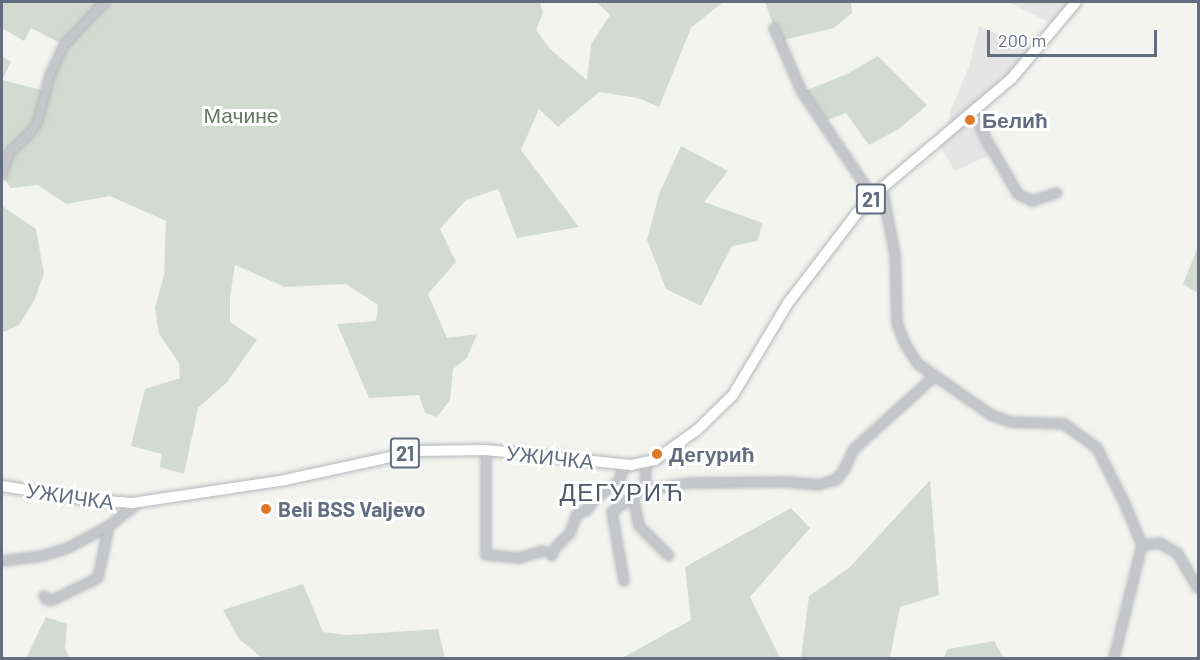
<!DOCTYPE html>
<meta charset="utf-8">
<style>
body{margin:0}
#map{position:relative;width:1200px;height:660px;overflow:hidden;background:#f3f4f0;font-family:Barlow,sans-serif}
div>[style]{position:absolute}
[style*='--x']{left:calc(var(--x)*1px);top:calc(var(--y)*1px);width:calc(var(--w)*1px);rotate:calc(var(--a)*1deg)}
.built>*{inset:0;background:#e4e5e4}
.green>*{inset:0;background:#d3dbd1}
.roads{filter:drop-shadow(0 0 2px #b5b7bb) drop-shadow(0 0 2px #b5b7bb)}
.minor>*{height:8px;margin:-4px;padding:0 4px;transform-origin:4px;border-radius:4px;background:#c4c6ca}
.major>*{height:10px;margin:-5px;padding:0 5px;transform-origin:5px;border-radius:5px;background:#fff}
.dots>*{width:16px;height:16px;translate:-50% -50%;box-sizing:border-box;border:3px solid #fff;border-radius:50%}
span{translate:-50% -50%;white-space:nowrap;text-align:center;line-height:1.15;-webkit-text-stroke:6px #fff;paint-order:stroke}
.shield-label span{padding:2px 4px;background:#fff;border:2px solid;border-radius:4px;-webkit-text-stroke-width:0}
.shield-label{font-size:20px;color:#646d80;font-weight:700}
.park-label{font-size:21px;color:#627863}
.poi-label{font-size:21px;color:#646d80;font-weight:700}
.left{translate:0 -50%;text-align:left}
.street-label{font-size:21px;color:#646d80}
.quarter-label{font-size:24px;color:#515866;letter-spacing:1.5px}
.frame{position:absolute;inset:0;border:3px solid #646d80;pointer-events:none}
.scale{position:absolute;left:987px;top:30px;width:170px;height:27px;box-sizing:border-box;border:3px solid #646d80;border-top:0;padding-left:8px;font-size:18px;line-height:21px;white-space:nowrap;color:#646d80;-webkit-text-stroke:4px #fff;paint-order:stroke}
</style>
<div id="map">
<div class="built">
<i style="clip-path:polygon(1008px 2px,1076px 2px,1057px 26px)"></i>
<i style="clip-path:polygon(979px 26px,1037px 50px,974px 111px,994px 153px,955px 171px,937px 142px,946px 134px,951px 110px,970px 64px)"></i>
</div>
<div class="green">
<i style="clip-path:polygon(2px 2px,540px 2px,543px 13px,536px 30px,550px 49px,587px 80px,591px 44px,610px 15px,597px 2px,723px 2px,691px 28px,659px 107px,638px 98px,599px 92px,558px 127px,539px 109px,521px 150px,579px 227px,517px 238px,498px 189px,466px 200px,440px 229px,456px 262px,428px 294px,447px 338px,477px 334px,467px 358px,453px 369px,450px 400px,437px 417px,425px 413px,419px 395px,369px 398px,337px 324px,376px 321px,378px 305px,346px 284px,285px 287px,235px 265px,230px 297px,230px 322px,257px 340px,227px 382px,198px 408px,184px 474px,160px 467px,162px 454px,131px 446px,145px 389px,180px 378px,179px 363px,159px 334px,155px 308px,164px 275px,166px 221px,110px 196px,66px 204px,38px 185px,10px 188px,2px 175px,2px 56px,11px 62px,2px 80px,46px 91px,64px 45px,31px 28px,24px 41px,2px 28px)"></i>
<i style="clip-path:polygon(765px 2px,851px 2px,852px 13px,834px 28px,779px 41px)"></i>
<i style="clip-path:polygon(878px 56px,927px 105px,899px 129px,869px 145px,846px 113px,822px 122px,802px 92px,847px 74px)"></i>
<i style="clip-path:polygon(681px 146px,728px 171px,704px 202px,763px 223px,757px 241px,732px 246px,701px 306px,666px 289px,647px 240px,659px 194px)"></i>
<i style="clip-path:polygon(2px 206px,36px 229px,44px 274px,34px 301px,19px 325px,4px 332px,2px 330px)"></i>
<i style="clip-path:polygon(1198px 247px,1198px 293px,1183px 284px)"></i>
<i style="clip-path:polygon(930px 480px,939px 595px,900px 607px,890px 658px,801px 658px,809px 596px,849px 568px)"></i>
<i style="clip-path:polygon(791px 508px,810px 528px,750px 597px,780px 658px,622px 658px,691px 620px,685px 567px)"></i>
<i style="clip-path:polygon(303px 584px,323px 632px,348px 635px,438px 629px,445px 658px,262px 658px,239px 639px,223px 610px)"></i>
<i style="clip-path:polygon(46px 617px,67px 624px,65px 649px,70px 658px,26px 658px)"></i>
<i style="clip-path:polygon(994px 641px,1004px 658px,943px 658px,948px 649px)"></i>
</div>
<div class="roads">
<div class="minor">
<i style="--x:774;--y:28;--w:70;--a:66.4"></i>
<i style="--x:802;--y:92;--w:127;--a:55.9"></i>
<i style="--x:974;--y:111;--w:30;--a:67"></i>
<i style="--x:986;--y:139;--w:64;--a:59.8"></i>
<i style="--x:1018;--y:194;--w:16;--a:27"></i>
<i style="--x:1032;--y:201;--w:26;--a:-18"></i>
<i style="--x:2;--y:175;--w:24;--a:-71"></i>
<i style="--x:10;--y:152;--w:28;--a:-44"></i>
<i style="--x:30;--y:133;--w:14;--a:-56"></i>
<i style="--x:38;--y:121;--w:48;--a:-75.4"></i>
<i style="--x:50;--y:75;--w:33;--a:-65"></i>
<i style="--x:64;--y:45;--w:59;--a:-46.4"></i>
<i style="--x:882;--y:188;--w:67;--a:78.9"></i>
<i style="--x:895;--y:254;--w:69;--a:88.3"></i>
<i style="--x:897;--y:323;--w:22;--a:69"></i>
<i style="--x:905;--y:344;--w:24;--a:57"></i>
<i style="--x:918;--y:364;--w:89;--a:34.9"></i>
<i style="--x:991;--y:415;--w:20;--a:20"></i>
<i style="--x:1010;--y:422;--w:54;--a:2.1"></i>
<i style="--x:1064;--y:424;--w:41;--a:36"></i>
<i style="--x:1097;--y:448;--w:63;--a:63.4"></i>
<i style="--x:1125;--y:504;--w:44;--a:67.5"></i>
<i style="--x:1142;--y:545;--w:116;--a:103.9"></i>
<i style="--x:486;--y:450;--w:105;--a:90"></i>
<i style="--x:486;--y:555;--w:33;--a:5"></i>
<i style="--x:519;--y:558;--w:25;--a:-16"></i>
<i style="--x:646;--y:463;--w:24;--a:92"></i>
<i style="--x:645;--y:487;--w:7;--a:16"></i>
<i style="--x:652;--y:489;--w:39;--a:-9"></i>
<i style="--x:691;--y:483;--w:95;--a:-0.6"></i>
<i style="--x:786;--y:482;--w:32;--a:5"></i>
<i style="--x:818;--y:485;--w:19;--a:-16"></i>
<i style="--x:836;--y:480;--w:13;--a:-51"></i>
<i style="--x:844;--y:470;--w:23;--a:-65"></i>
<i style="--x:854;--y:449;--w:108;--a:-42"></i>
<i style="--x:633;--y:497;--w:30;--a:78"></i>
<i style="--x:639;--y:526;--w:42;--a:45"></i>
<i style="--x:1142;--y:545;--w:18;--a:-6"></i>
<i style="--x:1160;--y:543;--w:21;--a:31"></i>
<i style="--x:1178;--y:554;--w:39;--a:60"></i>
<i style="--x:552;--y:556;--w:7;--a:-74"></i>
<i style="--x:554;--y:549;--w:23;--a:-45"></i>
<i style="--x:570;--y:533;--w:20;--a:-70"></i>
<i style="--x:577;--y:514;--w:11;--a:-22"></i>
<i style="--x:587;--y:510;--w:16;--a:-55"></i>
<i style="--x:596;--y:497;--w:26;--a:-32"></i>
<i style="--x:618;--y:483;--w:19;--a:-69"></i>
<i style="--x:2;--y:561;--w:40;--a:-7.1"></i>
<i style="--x:42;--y:556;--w:27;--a:-17"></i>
<i style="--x:68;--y:548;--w:47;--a:-28.2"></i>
<i style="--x:109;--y:526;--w:37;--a:-38"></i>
<i style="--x:624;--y:581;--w:70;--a:-99.9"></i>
<i style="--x:612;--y:512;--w:41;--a:-37.1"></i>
<i style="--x:44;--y:596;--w:5;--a:53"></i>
<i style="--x:47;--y:600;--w:6;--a:0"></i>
<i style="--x:53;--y:600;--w:50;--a:-26.1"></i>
<i style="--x:98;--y:578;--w:53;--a:-78.1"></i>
</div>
<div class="major">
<i style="--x:2;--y:486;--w:80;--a:9.3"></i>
<i style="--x:81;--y:499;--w:51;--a:4.5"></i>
<i style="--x:132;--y:503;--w:155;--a:-8.5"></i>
<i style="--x:285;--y:480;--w:136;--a:-12.3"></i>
<i style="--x:418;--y:451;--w:68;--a:-0.8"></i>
<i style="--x:486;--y:450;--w:146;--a:5.9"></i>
<i style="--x:631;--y:465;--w:25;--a:-12"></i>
<i style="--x:655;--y:460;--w:52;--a:-35.5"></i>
<i style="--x:697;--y:430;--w:50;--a:-44.2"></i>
<i style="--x:733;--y:395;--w:107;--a:-59.1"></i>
<i style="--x:788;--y:303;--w:113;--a:-52.5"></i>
<i style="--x:857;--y:213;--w:35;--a:-45"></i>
<i style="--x:882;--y:188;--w:170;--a:-40.2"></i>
<i style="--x:1012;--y:78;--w:99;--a:-49.9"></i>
</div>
</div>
<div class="dots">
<i style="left:970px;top:120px;background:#de7927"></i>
<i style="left:657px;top:454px;background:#de7927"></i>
<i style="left:266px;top:509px;background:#de7927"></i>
</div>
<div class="shield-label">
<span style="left:871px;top:199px">21</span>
<span style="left:405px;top:453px">21</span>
</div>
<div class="park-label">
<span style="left:241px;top:115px">Мачине</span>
</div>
<div class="poi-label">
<span class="left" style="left:982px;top:120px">Белић</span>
<span class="left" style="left:669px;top:454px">Дегурић</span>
<span class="left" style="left:278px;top:509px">Beli BSS Valjevo</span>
</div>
<div class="street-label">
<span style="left:550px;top:457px;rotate:6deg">УЖИЧКА</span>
<span style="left:70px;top:496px;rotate:8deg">УЖИЧКА</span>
</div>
<div class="quarter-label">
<span style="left:622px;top:492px">ДЕГУРИЋ</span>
</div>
<div class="frame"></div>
<div class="scale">200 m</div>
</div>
